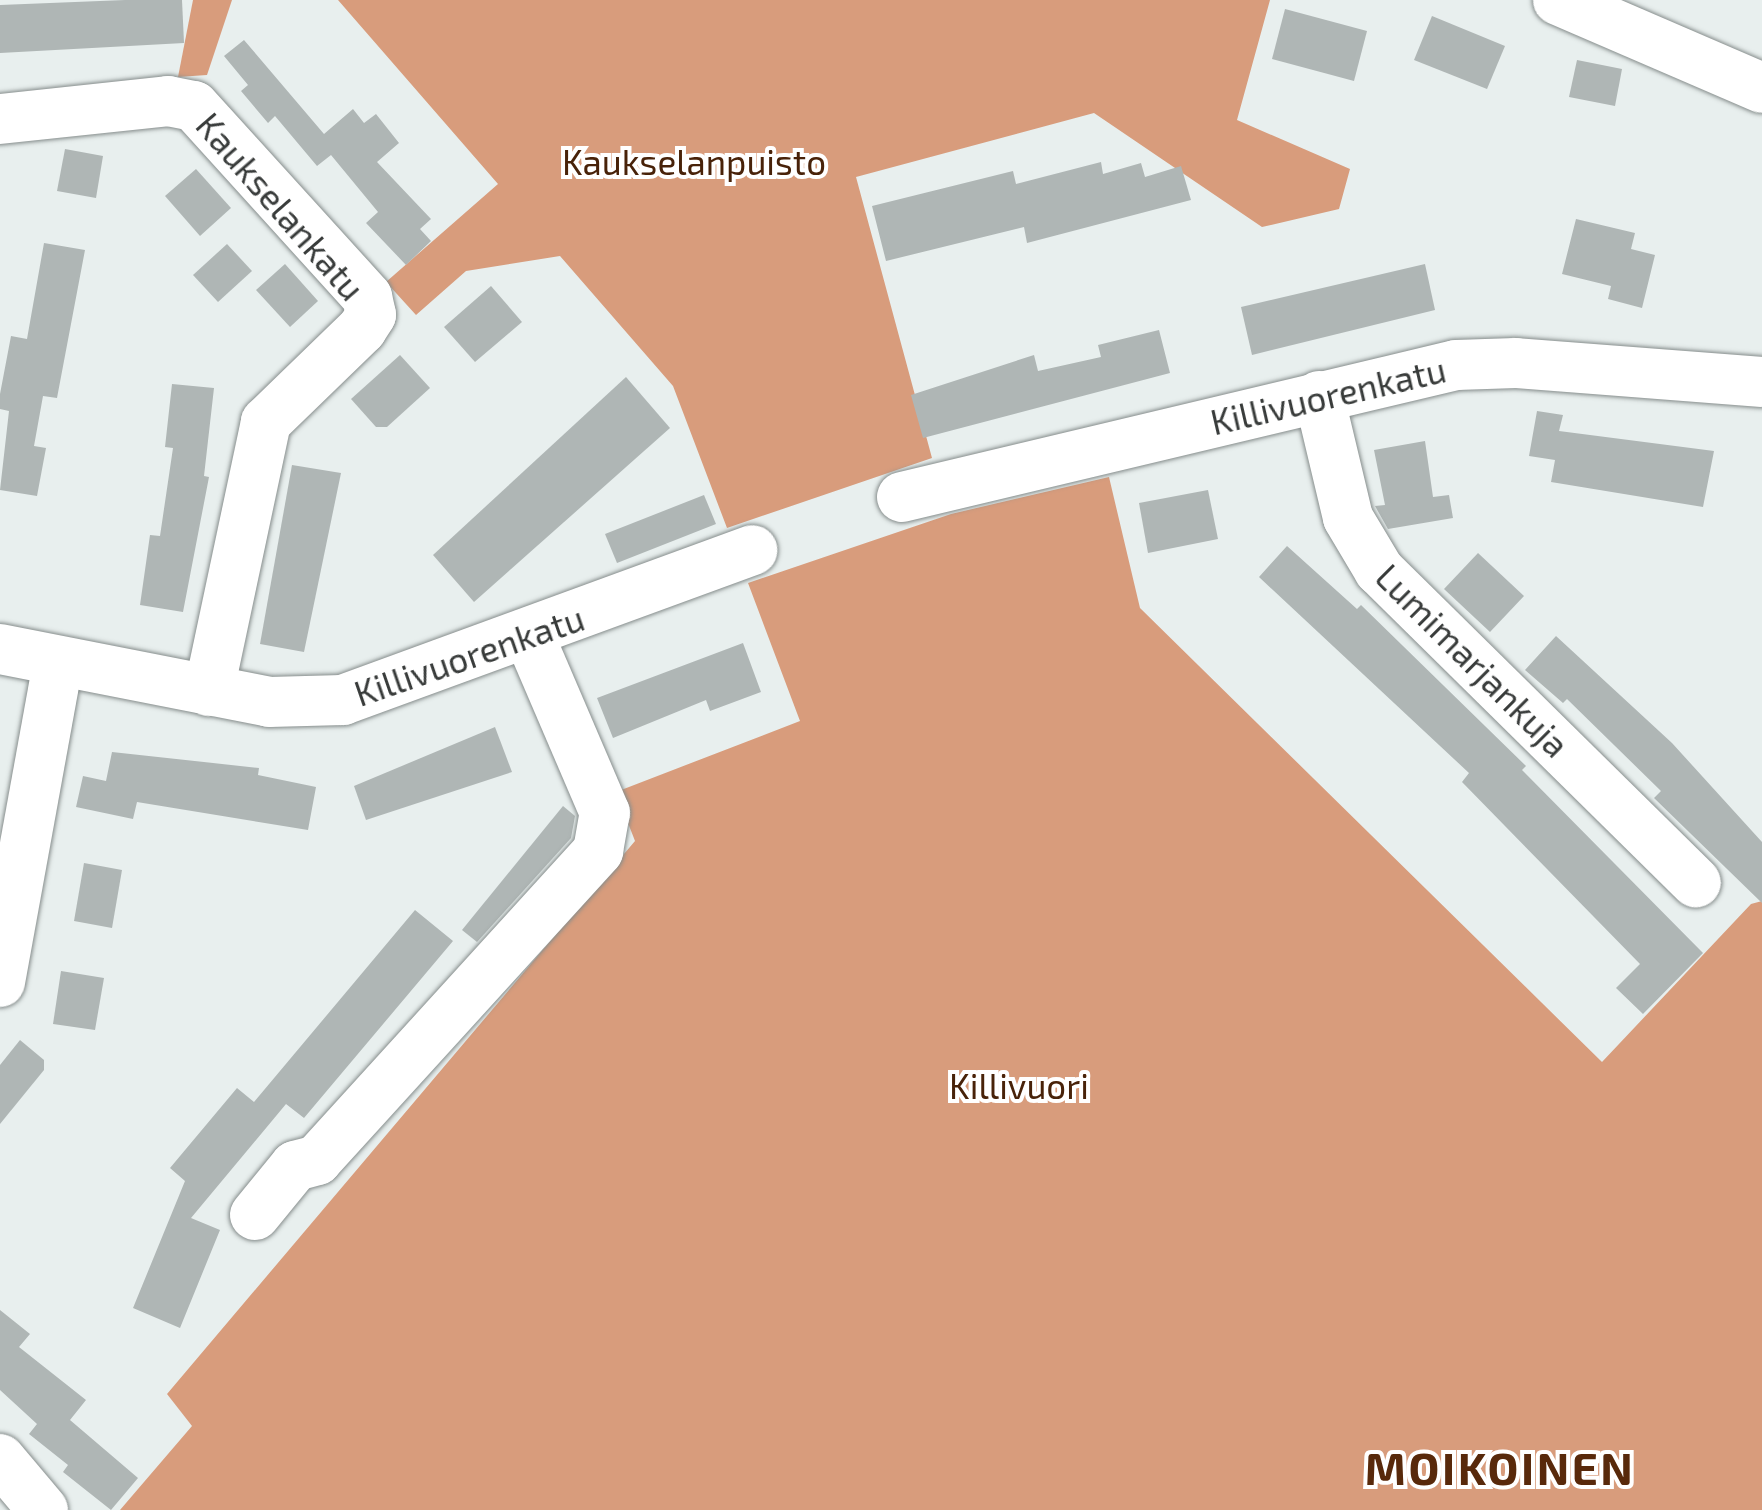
<!DOCTYPE html>
<style>
body{margin:0}
#map{position:relative;width:1762px;height:1510px;overflow:hidden;background:#e8efee;font-family:"Exo 2",sans-serif}
div>[style]{position:absolute}
[style*='--x']{left:calc(var(--x)*1px);top:calc(var(--y)*1px);width:calc(var(--w)*1px);rotate:calc(var(--a)*1deg)}
.forest>*{inset:0;background:#d89c7c}
.building>*{inset:0;background:#afb6b5}
.roads{filter:drop-shadow(0 0 2px #868d8c) drop-shadow(0 0 2px #868d8c)}
.minor>*{height:50px;margin:-25px;padding:0 25px;transform-origin:25px;border-radius:25px;background:#fff}
span{translate:-50% -50%;white-space:nowrap;text-align:center;line-height:1.15;-webkit-text-stroke:8px #fff;paint-order:stroke}
.park-label{font-size:35px;color:#482209}
.street-label{font-size:35px;color:#383b3a}
.district-label{font-size:45px;color:#58290b;font-weight:700;letter-spacing:2.5px}
</style>
<div id="map">
<div class="forest">
<i style="clip-path:polygon(193px 0,232px 0,207px 75px,178px 77px)"></i>
<i style="clip-path:polygon(338px 0,1270px 0,1237px 120px,1350px 169px,1339px 209px,1262px 227px,1094px 113px,856px 177px,932px 458px,727px 528px,673px 386px,560px 256px,466px 271px,416px 315px,386px 282px,498px 184px)"></i>
<i style="clip-path:polygon(1109px 477px,1140px 608px,1602px 1062px,1751px 904px,1762px 901px,1762px 1510px,120px 1510px,192px 1426px,167px 1394px,635px 841px,616px 792px,800px 721px,748px 583px,951px 514px)"></i>
</div>
<div class="building">
<i style="clip-path:polygon(125px 0,182px 0,184px 43px,0 53px,0 5px)"></i>
<i style="clip-path:polygon(1285px 9px,1367px 31px,1354px 81px,1272px 59px)"></i>
<i style="clip-path:polygon(1432px 16px,1505px 46px,1487px 89px,1414px 60px)"></i>
<i style="clip-path:polygon(244px 40px,324px 134px,353px 109px,364px 123px,376px 114px,399px 143px,377px 162px,431px 219px,420px 229px,431px 241px,406px 265px,366px 223px,378px 212px,331px 155px,317px 166px,275px 116px,268px 123px,241px 91px,248px 85px,224px 56px)"></i>
<i style="clip-path:polygon(1577px 60px,1622px 69px,1615px 106px,1569px 97px)"></i>
<i style="clip-path:polygon(65px 149px,103px 156px,96px 198px,57px 191px)"></i>
<i style="clip-path:polygon(1101px 162px,1103px 174px,1141px 163px,1145px 177px,1181px 166px,1191px 200px,1027px 243px,1024px 227px,886px 261px,872px 206px,1013px 171px,1016px 184px)"></i>
<i style="clip-path:polygon(196px 169px,231px 208px,200px 236px,165px 196px)"></i>
<i style="clip-path:polygon(1576px 219px,1635px 233px,1631px 249px,1655px 255px,1642px 308px,1608px 299px,1611px 286px,1562px 274px)"></i>
<i style="clip-path:polygon(44px 243px,85px 250px,57px 398px,43px 396px,34px 446px,46px 448px,37px 496px,0 490px,9px 411px,0 409px,0 394px,11px 336px,27px 339px)"></i>
<i style="clip-path:polygon(227px 244px,252px 271px,218px 302px,193px 275px)"></i>
<i style="clip-path:polygon(285px 264px,318px 301px,290px 327px,256px 290px)"></i>
<i style="clip-path:polygon(1425px 264px,1435px 310px,1252px 355px,1241px 307px)"></i>
<i style="clip-path:polygon(491px 286px,522px 322px,475px 362px,444px 327px)"></i>
<i style="clip-path:polygon(1159px 330px,1170px 373px,923px 438px,911px 395px,1034px 355px,1038px 371px,1101px 357px,1098px 345px)"></i>
<i style="clip-path:polygon(400px 355px,430px 388px,387px 427px,376px 427px,351px 399px)"></i>
<i style="clip-path:polygon(626px 377px,670px 428px,474px 602px,433px 555px)"></i>
<i style="clip-path:polygon(172px 384px,214px 388px,204px 476px,209px 477px,183px 612px,140px 605px,150px 535px,160px 536px,173px 448px,165px 447px)"></i>
<i style="clip-path:polygon(1537px 411px,1563px 415px,1559px 431px,1714px 451px,1703px 507px,1551px 482px,1555px 460px,1529px 456px)"></i>
<i style="clip-path:polygon(1425px 441px,1433px 497px,1449px 495px,1453px 518px,1388px 529px,1375px 506px,1385px 505px,1374px 450px)"></i>
<i style="clip-path:polygon(292px 465px,341px 473px,304px 652px,260px 644px)"></i>
<i style="clip-path:polygon(1208px 490px,1218px 539px,1148px 553px,1139px 503px)"></i>
<i style="clip-path:polygon(704px 495px,716px 524px,617px 563px,605px 534px)"></i>
<i style="clip-path:polygon(1287px 546px,1357px 609px,1361px 605px,1526px 766px,1522px 770px,1703px 953px,1643px 1014px,1616px 988px,1640px 964px,1462px 782px,1469px 773px,1259px 577px)"></i>
<i style="clip-path:polygon(1478px 553px,1524px 596px,1490px 632px,1444px 589px)"></i>
<i style="clip-path:polygon(1556px 636px,1672px 743px,1762px 842px,1762px 903px,1654px 798px,1661px 791px,1567px 699px,1563px 703px,1525px 670px)"></i>
<i style="clip-path:polygon(743px 643px,761px 692px,710px 711px,706px 700px,613px 738px,597px 698px)"></i>
<i style="clip-path:polygon(495px 727px,512px 772px,366px 820px,354px 786px)"></i>
<i style="clip-path:polygon(112px 752px,259px 768px,258px 775px,316px 787px,308px 830px,137px 802px,133px 819px,76px 807px,83px 776px,106px 781px)"></i>
<i style="clip-path:polygon(563px 806px,575px 816px,571px 838px,477px 942px,462px 930px)"></i>
<i style="clip-path:polygon(84px 863px,122px 870px,112px 928px,74px 921px)"></i>
<i style="clip-path:polygon(415px 910px,453px 941px,304px 1118px,286px 1104px,191px 1218px,220px 1230px,180px 1328px,133px 1308px,185px 1181px,170px 1168px,237px 1088px,254px 1102px)"></i>
<i style="clip-path:polygon(61px 971px,104px 978px,95px 1030px,53px 1024px)"></i>
<i style="clip-path:polygon(20px 1040px,44px 1060px,44px 1070px,0 1124px,0 1065px)"></i>
<i style="clip-path:polygon(0 1310px,30px 1334px,19px 1347px,86px 1400px,70px 1420px,138px 1478px,111px 1510px,63px 1472px,68px 1465px,29px 1434px,37px 1424px,0 1390px)"></i>
</div>
<div class="roads">
<div class="minor">
<i style="--x:1558;--y:0;--w:222;--a:23.3"></i>
<i style="--x:0;--y:119;--w:169;--a:-6.1"></i>
<i style="--x:168;--y:101;--w:26;--a:11"></i>
<i style="--x:194;--y:106;--w:258;--a:47.8"></i>
<i style="--x:367;--y:297;--w:18;--a:77"></i>
<i style="--x:371;--y:315;--w:17;--a:123"></i>
<i style="--x:362;--y:329;--w:134;--a:135.9"></i>
<i style="--x:266;--y:422;--w:275;--a:102"></i>
<i style="--x:1319;--y:396;--w:125;--a:76.6"></i>
<i style="--x:1348;--y:518;--w:61;--a:59.2"></i>
<i style="--x:1379;--y:570;--w:445;--a:44.6"></i>
<i style="--x:902;--y:497;--w:570;--a:-13.4"></i>
<i style="--x:1456;--y:365;--w:60;--a:-1.9"></i>
<i style="--x:1516;--y:363;--w:247;--a:4.4"></i>
<i style="--x:0;--y:649;--w:274;--a:11.1"></i>
<i style="--x:269;--y:702;--w:74;--a:-1.5"></i>
<i style="--x:343;--y:700;--w:436;--a:-20.1"></i>
<i style="--x:0;--y:982;--w:325;--a:-79.7"></i>
<i style="--x:255;--y:1215;--w:63;--a:-50.8"></i>
<i style="--x:295;--y:1166;--w:23;--a:-15"></i>
<i style="--x:317;--y:1160;--w:418;--a:-47.7"></i>
<i style="--x:598;--y:851;--w:39;--a:-80"></i>
<i style="--x:605;--y:813;--w:193;--a:-113.2"></i>
<i style="--x:0;--y:1459;--w:67;--a:49.9"></i>
</div>
</div>
<div class="park-label">
<span style="left:694px;top:161px">Kaukselanpuisto</span>
<span style="left:1019px;top:1085px">Killivuori</span>
</div>
<div class="street-label">
<span style="left:281px;top:206px;rotate:49deg">Kaukselankatu</span>
<span style="left:1328px;top:395px;rotate:-13deg">Killivuorenkatu</span>
<span style="left:469px;top:655px;rotate:-19deg">Killivuorenkatu</span>
<span style="left:1473px;top:660px;rotate:45deg">Lumimarjankuja</span>
</div>
<div class="district-label">
<span style="left:1500px;top:1468px">MOIKOINEN</span>
</div>
</div>
